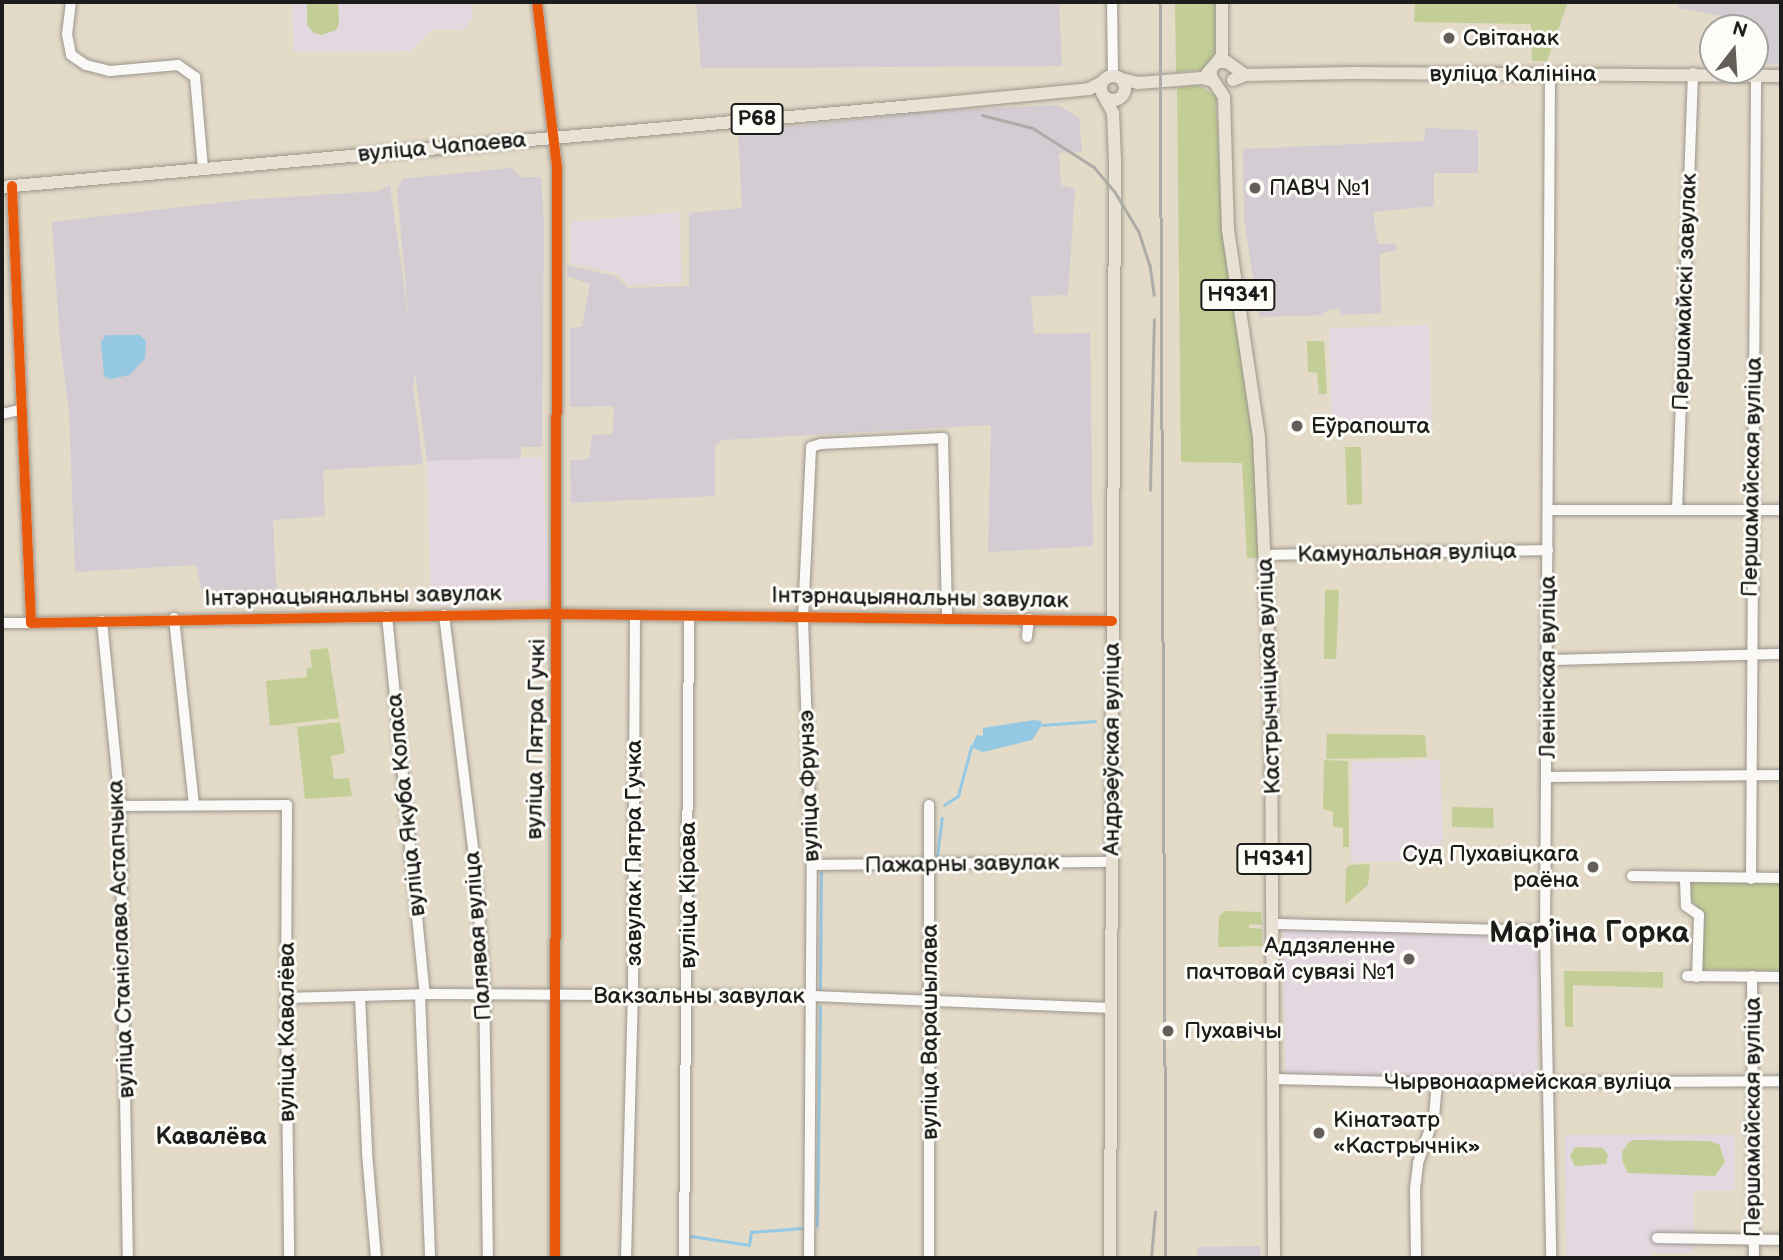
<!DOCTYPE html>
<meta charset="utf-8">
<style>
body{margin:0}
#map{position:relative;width:1783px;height:1260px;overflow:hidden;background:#e4dac8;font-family:"Balsamiq Sans",sans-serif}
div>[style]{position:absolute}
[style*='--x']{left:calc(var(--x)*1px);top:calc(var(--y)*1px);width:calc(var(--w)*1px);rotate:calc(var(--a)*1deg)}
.built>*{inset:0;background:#e3d7e0}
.industrial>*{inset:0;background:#d3ccd2}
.green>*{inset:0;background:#c2ce95}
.water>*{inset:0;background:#95c8e2}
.stream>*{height:2.5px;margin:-1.25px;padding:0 1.25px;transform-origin:1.25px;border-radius:1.25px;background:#95c8e2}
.roads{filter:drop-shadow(0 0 2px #9b968c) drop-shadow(0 0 2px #9b968c)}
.minor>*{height:10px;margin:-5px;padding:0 5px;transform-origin:5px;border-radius:5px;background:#fbf9f7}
.major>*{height:12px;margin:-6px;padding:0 6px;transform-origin:6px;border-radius:6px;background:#eae1d5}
.major>.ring{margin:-6px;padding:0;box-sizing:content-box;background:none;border:12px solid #eae1d5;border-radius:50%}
.rail>*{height:2.5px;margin:-1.25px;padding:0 1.25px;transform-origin:1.25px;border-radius:1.25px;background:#aeaca9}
.cycleway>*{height:10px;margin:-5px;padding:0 5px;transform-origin:5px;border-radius:5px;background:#e8590c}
.dots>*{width:19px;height:19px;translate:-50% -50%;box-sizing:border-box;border:4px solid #fdfcf7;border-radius:50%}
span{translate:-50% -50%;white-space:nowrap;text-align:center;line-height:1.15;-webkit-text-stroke:6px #fdfcf7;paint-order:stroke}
.shield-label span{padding:2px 5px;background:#fdfcf7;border:2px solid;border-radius:5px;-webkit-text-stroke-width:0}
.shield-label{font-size:21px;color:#1c1c1c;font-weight:700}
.poi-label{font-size:23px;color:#1c1c1c}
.left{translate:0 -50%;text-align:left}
.right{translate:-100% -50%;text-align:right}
.street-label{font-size:23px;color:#1c1c1c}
.neighbourhood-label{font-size:24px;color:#1c1c1c;font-weight:700}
.district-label{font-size:30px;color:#1c1c1c;font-weight:700}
.frame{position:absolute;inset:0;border:4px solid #1c1c1c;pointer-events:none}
.north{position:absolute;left:1699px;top:14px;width:70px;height:70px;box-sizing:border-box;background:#fdfcf7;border:2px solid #a3a29f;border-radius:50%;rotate:17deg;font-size:19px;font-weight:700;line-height:28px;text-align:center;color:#1c1c1c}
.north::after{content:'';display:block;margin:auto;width:24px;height:32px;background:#625e58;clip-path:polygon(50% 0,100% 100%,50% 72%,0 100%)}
</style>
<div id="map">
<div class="built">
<i style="clip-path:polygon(292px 2px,473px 2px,472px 18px,464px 30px,433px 29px,411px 51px,294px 52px)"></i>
<i style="clip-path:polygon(679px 212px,682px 283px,629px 285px,615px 273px,570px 263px,571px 222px)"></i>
<i style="clip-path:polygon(1429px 325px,1432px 433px,1332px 431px,1329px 328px)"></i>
<i style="clip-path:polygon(542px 457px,551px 599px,431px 607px,427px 461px)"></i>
<i style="clip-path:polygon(1440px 760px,1443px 841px,1416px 861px,1351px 862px,1352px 762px)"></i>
<i style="clip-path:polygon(1283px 921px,1538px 926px,1538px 1076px,1479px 1079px,1285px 1075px)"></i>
<i style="clip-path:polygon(1565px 1135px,1735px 1135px,1735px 1190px,1693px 1191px,1694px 1253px,1650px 1253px,1650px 1258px,1566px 1258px)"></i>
</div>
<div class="industrial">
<i style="clip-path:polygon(696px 2px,1059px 2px,1062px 66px,701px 68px)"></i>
<i style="clip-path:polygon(1680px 2px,1781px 2px,1781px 64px,1755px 64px,1755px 28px,1726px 28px,1726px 17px,1678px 8px)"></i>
<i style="clip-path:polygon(1057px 105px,1079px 117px,1082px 152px,1059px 153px,1061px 185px,1075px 189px,1068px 295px,1031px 296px,1034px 334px,1090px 333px,1093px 546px,988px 552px,991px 425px,722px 440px,715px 446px,715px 496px,571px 503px,570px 460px,589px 459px,592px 435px,613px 434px,614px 406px,570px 407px,570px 328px,582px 326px,590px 284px,567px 276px,567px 265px,615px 276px,628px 288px,689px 286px,689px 213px,742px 208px,738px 132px,923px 112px)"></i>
<i style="clip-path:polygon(1425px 128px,1478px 130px,1478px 173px,1434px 173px,1434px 206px,1373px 212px,1378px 244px,1396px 243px,1397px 250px,1380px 254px,1381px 313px,1340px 315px,1339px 308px,1323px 312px,1323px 315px,1259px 317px,1244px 219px,1243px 149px,1424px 141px)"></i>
<i style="clip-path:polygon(511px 168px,521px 177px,541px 177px,544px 224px,542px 447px,521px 447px,521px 458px,427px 461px,415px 371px,413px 388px,423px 464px,323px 470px,325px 516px,273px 520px,277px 602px,205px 605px,196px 565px,75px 572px,69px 411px,60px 343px,52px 222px,242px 200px,379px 191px,390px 185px,409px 322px,397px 189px,402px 179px)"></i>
<i style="clip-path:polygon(1260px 1246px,1261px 1258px,1198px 1258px,1197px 1247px)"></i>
</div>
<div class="green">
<i style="clip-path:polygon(307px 2px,338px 2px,339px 24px,336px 30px,322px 35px,314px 33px,307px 25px)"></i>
<i style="clip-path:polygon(1175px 2px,1215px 2px,1215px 58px,1206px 69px,1176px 72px)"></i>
<i style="clip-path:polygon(1415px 2px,1568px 2px,1547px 61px,1532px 61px,1531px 24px,1414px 22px)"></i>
<i style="clip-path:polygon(1198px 85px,1216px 96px,1221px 215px,1254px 439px,1259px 558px,1247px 558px,1242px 463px,1181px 462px,1177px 88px)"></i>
<i style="clip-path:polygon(1307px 341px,1324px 341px,1327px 394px,1319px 394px,1317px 373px,1308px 372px)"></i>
<i style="clip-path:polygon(1345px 447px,1361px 447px,1362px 504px,1347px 505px)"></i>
<i style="clip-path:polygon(1325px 590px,1339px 590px,1336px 659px,1324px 659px)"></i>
<i style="clip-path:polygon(328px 648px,339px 718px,270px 726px,266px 681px,307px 677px,307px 668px,312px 667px,310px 650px)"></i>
<i style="clip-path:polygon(340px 722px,345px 753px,331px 756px,334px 779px,349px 778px,352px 796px,305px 799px,297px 727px)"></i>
<i style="clip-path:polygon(1327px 734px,1425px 735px,1427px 757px,1326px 759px)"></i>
<i style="clip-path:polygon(1324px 760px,1348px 761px,1349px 847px,1343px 847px,1343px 828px,1333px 827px,1333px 812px,1323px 809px)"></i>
<i style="clip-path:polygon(1452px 807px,1493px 808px,1494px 828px,1452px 827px)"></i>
<i style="clip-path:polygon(1370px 864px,1368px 885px,1345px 905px,1346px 868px,1350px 865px)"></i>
<i style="clip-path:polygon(1781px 882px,1781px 971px,1700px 969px,1703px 917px,1701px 910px,1688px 897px,1691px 883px)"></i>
<i style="clip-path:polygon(1225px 911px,1261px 912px,1262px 925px,1250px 924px,1249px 928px,1262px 929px,1262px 946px,1218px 947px,1219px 916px)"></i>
<i style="clip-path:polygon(1564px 971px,1663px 972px,1663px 988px,1573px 985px,1573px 1027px,1565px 1027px)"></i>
<i style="clip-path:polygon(1634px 1140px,1709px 1141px,1719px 1144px,1725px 1162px,1715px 1176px,1628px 1173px,1623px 1163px,1622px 1152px,1629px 1142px)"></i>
<i style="clip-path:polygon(1579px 1147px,1603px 1148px,1608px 1155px,1606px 1164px,1575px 1166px,1570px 1156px,1574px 1148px)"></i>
</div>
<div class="water">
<i style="clip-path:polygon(106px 335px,140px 335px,146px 341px,145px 358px,130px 375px,110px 379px,104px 376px,101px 342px)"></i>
<i style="clip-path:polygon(1034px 720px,1041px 721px,1042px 725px,1032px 740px,983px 752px,971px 747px,977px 735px,983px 736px,983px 728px)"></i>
</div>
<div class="stream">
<i style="--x:1042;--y:725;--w:53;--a:-4.3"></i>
<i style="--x:944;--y:805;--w:17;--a:-33"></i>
<i style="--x:958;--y:796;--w:51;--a:-75.1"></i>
<i style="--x:937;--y:857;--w:39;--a:-83"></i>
<i style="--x:820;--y:990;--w:117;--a:-89.5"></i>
<i style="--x:817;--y:1226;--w:219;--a:-89.2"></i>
<i style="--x:691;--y:1236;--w:59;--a:8.8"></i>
<i style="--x:749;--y:1245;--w:13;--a:-81"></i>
<i style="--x:751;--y:1232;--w:52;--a:-4.4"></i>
</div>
<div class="roads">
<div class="minor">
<i style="--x:71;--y:2;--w:32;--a:97"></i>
<i style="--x:67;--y:34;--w:21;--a:79"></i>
<i style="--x:71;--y:55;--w:18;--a:34"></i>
<i style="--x:86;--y:65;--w:25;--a:14"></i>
<i style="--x:110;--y:71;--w:68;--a:-5"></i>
<i style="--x:178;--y:65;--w:21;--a:35"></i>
<i style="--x:195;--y:77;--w:91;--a:85"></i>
<i style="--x:537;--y:2;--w:167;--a:83.1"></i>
<i style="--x:557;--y:168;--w:1090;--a:90.11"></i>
<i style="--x:1112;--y:2;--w:73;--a:89.2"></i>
<i style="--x:1550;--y:75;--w:856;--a:90.33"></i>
<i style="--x:1545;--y:931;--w:327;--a:88.9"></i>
<i style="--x:12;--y:186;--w:437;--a:87.5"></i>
<i style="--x:31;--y:623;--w:523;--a:-0.99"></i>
<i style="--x:554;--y:614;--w:558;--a:0.72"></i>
<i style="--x:2;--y:414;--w:18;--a:-13"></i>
<i style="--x:1548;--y:510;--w:233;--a:0"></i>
<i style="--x:1677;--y:510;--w:437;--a:-87.9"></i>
<i style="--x:1265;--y:555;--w:283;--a:-1"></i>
<i style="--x:444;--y:615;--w:251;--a:82.9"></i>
<i style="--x:475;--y:864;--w:113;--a:85.4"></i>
<i style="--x:484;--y:977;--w:281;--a:89.2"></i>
<i style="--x:387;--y:616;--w:380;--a:84.3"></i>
<i style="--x:174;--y:618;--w:188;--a:83.9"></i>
<i style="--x:102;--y:621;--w:186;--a:84.4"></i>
<i style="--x:120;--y:806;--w:452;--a:89"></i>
<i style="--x:2;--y:623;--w:29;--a:0"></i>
<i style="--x:1027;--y:637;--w:18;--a:-84"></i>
<i style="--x:1548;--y:660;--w:233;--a:-1.5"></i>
<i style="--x:1547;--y:777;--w:234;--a:-0.5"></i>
<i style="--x:929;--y:805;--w:453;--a:90"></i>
<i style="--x:120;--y:806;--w:167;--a:-0.3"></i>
<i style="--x:287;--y:805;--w:193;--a:90.3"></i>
<i style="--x:286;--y:998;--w:260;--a:89.3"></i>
<i style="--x:812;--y:865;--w:300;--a:-0.6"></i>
<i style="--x:1632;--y:876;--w:149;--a:0.8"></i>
<i style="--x:1685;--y:879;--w:27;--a:88"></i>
<i style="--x:1686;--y:906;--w:16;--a:35"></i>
<i style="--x:1699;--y:915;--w:62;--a:91.8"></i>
<i style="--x:1751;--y:879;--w:804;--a:-89.64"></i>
<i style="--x:1274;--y:924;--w:271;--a:1.5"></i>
<i style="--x:1687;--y:976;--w:94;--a:0.6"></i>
<i style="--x:1752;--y:976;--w:282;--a:89.6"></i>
<i style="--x:420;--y:995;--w:263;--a:87.8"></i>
<i style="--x:360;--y:996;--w:157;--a:87.4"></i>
<i style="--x:367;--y:1153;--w:105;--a:85.1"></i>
<i style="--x:286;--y:998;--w:145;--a:-1.6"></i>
<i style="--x:431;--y:994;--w:381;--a:0.3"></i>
<i style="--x:812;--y:996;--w:299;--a:2.3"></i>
<i style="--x:1275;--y:1079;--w:162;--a:1.4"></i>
<i style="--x:1437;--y:1083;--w:344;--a:-0.3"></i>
<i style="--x:1657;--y:1238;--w:124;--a:0.9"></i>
<i style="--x:626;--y:1258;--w:263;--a:-88.5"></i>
<i style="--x:633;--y:995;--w:379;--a:-89.7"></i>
<i style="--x:684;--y:1258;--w:642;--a:-89.55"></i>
<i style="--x:809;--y:1258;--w:393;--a:-89.6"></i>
<i style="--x:812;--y:865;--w:247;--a:-92.1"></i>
<i style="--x:803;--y:618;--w:171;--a:-87.3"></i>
<i style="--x:811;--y:447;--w:10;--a:-17"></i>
<i style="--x:821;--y:444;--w:122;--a:-2.8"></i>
<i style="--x:943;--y:438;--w:179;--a:88.7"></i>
<i style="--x:1416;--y:1258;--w:69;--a:-90.8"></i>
<i style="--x:1415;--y:1189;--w:26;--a:-83"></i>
<i style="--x:1418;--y:1163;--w:49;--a:-70.8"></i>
<i style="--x:1434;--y:1117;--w:34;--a:-85"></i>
</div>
<div class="major">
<i style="--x:1219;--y:62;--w:8;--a:0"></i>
<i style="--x:1227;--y:62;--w:22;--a:36"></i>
<i style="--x:1211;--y:70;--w:7;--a:90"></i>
<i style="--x:1211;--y:77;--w:24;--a:57"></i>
<i style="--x:1224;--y:97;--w:133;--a:88.3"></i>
<i style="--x:1228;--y:230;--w:210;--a:81.5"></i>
<i style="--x:1259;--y:438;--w:266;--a:87.4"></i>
<i style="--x:1271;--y:704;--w:554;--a:89.69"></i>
<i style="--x:1206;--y:75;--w:25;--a:-50"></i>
<i style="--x:1222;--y:56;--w:54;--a:-90"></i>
<i class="ring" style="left:1101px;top:76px;width:12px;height:12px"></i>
<i style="--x:1122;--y:79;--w:16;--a:14"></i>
<i style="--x:1138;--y:83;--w:64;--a:-4.5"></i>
<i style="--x:1202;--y:78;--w:11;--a:15"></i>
<i style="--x:1233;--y:80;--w:13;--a:-23"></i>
<i style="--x:1245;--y:75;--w:107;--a:-1.1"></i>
<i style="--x:1352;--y:73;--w:429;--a:0.4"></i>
<i style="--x:1105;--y:98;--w:17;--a:62"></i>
<i style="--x:1113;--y:113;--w:48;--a:87.6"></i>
<i style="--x:1115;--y:161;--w:1097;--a:90.26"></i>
<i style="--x:2;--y:187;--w:916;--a:-5.08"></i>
<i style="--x:914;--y:106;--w:176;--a:-5.5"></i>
<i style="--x:1089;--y:89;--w:15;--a:-28"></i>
</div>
</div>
<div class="rail">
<i style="--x:1160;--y:2;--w:1256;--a:89.73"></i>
<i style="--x:982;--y:115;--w:53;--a:14.3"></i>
<i style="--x:1033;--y:128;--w:72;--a:32.6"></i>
<i style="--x:1094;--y:167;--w:33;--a:50"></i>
<i style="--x:1115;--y:192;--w:47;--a:59"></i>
<i style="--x:1139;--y:232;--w:35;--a:72"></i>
<i style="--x:1150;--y:265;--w:30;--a:82"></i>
<i style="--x:1150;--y:490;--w:170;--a:-88.7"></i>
<i style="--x:1151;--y:1258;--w:46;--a:-85"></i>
</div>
<div class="cycleway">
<i style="--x:537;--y:2;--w:167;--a:83.1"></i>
<i style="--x:557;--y:168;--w:1090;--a:90.11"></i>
<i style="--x:12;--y:186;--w:437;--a:87.5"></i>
<i style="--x:31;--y:623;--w:523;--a:-0.99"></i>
<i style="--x:554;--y:614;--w:558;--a:0.72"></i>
</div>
<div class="dots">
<i style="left:1449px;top:38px;background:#625e58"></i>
<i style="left:1255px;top:188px;background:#625e58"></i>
<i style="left:1297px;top:426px;background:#625e58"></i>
<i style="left:1593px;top:867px;background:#625e58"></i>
<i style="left:1409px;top:959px;background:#625e58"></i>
<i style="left:1168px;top:1031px;background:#625e58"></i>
<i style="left:1319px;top:1133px;background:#625e58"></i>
</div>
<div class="shield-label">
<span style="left:757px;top:119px">Р68</span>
<span style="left:1238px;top:295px">Н9341</span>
<span style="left:1274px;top:859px">Н9341</span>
</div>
<div class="poi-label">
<span class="left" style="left:1463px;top:38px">Світанак</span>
<span class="left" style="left:1269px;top:188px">ПАВЧ №1</span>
<span class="left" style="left:1311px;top:426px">Еўрапошта</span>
<span class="right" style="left:1579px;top:867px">Суд Пухавіцкага<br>раёна</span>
<span class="right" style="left:1395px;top:959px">Аддзяленне<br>пачтовай сувязі №1</span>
<span class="left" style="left:1184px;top:1031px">Пухавічы</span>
<span class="left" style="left:1333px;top:1133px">Кінатэатр<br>«Кастрычнік»</span>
</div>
<div class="street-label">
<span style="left:1513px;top:74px">вуліца Калініна</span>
<span style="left:442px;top:147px;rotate:-5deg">вуліца Чапаева</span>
<span style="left:1685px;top:292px;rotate:-88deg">Першамайскі завулак</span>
<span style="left:1752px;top:477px;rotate:-89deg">Першамайская вуліца</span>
<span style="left:1407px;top:553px;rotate:-1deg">Камунальная вуліца</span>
<span style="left:353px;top:596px;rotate:-1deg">Інтэрнацыянальны завулак</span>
<span style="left:920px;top:598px;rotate:1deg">Інтэрнацыянальны завулак</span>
<span style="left:1548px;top:667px;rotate:-90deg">Ленінская вуліца</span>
<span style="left:1269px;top:676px;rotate:-92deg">Кастрычніцкая вуліца</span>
<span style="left:536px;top:739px;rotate:-89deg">вуліца Пятра Гучкі</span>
<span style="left:1112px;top:749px;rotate:-90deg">Андрэеўская вуліца</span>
<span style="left:809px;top:786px;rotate:-92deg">вуліца Фрунзэ</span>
<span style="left:406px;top:805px;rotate:-96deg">вуліца Якуба Коласа</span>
<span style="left:634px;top:853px;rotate:-90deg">завулак Пятра Гучка</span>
<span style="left:962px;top:864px;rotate:-1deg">Пажарны завулак</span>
<span style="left:688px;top:895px;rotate:-90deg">вуліца Кірава</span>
<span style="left:478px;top:936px;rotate:-94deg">Палявая вуліца</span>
<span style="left:121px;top:939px;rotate:-92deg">вуліца Станіслава Астапчыка</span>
<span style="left:699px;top:996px">Вакзальны завулак</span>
<span style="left:287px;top:1032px;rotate:-90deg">вуліца Кавалёва</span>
<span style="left:930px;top:1032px;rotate:-90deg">вуліца Варашылава</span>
<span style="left:1528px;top:1082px">Чырвонаармейская вуліца</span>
<span style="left:1753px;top:1117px;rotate:-90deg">Першамайская вуліца</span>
</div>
<div class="neighbourhood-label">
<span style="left:211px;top:1137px">Кавалёва</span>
</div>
<div class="district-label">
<span style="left:1589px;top:933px">Марʼіна Горка</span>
</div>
<div class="frame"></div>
<div class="north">N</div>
</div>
